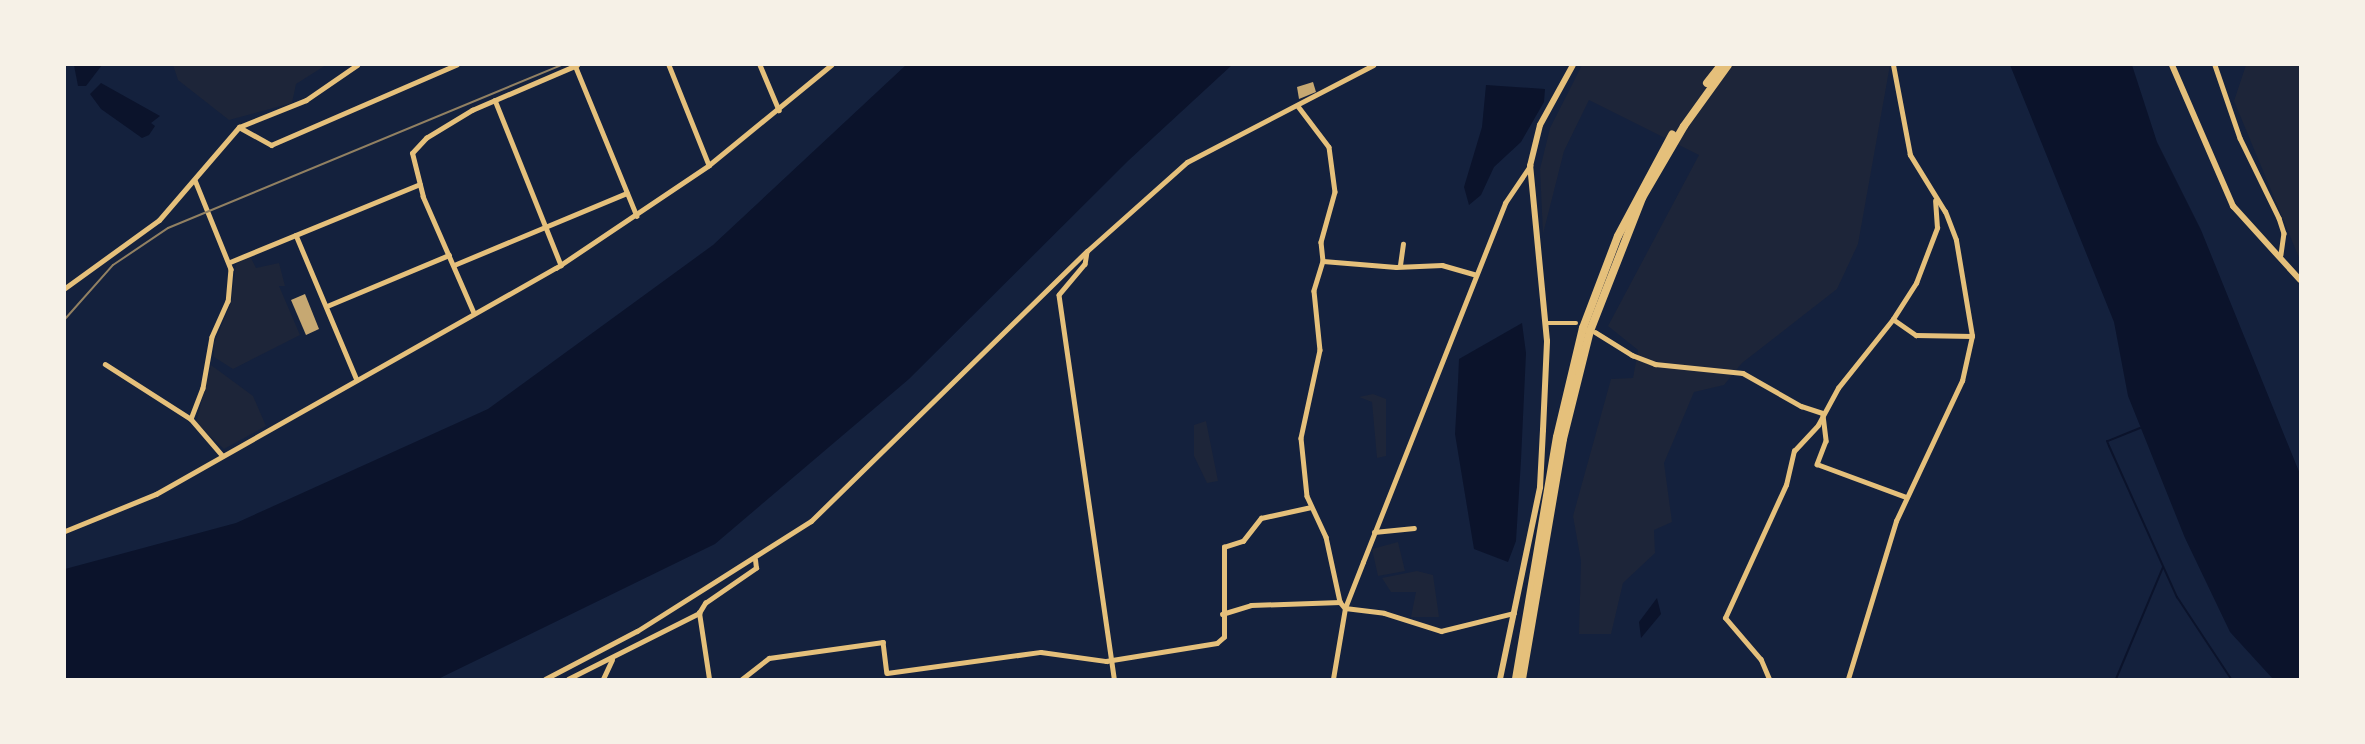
<!DOCTYPE html>
<style>
body{margin:0}
#map{position:relative;width:2365px;height:744px;overflow:hidden;background:#14213d;font-family:Mulish,sans-serif}
div>[style]{position:absolute}
[style*='--x']{left:calc(var(--x)*1px);top:calc(var(--y)*1px);width:calc(var(--w)*1px);rotate:calc(var(--a)*1deg)}
.green>*{inset:0;background:#1d2539}
.water>*{inset:0;background:#0b132b}
.stream>*{height:2px;margin:-1px;padding:0 1px;transform-origin:1px;border-radius:1px;background:#0b132b}
.building>*{inset:0;background:#c6a872}
.minor>*{height:4.5px;margin:-2.25px;padding:0 2.25px;transform-origin:2.25px;border-radius:2.25px;background:#e5c07b}
.tertiary>*{height:5px;margin:-2.5px;padding:0 2.5px;transform-origin:2.5px;border-radius:2.5px;background:#e5c07b}
.secondary>*{height:6px;margin:-3px;padding:0 3px;transform-origin:3px;border-radius:3px;background:#e5c07b}
.motorway>*{height:8px;margin:-4px;padding:0 4px;transform-origin:4px;border-radius:4px;background:#e5c07b}
.rail>*{height:2px;margin:-1px;padding:0 1px;transform-origin:1px;border-radius:1px;background:#918062}
span{translate:-50% -50%;white-space:nowrap;text-align:center;line-height:1.15;-webkit-text-stroke:7px #f6f1e7;paint-order:stroke}
.frame{position:absolute;inset:0;border:66px solid #f6f1e7;pointer-events:none}
</style>
<div id="map">
<div class="green">
<i style="clip-path:polygon(173px 65px,326px 65px,296px 84px,292px 103px,229px 120px,178px 80px)"></i>
<i style="clip-path:polygon(1582px 65px,1890px 65px,1858px 244px,1837px 289px,1742px 363px,1724px 385px,1694px 392px,1664px 463px,1672px 522px,1654px 530px,1655px 553px,1623px 583px,1611px 634px,1579px 634px,1581px 561px,1573px 516px,1611px 379px,1633px 378px,1638px 350px,1608px 326px,1699px 155px,1589px 100px,1564px 151px,1543px 234px,1540px 169px,1550px 128px)"></i>
<i style="clip-path:polygon(2246px 65px,2300px 65px,2300px 260px,2234px 101px)"></i>
<i style="clip-path:polygon(250px 256px,256px 268px,279px 263px,285px 286px,279px 286px,300px 335px,233px 369px,214px 357px,214px 343px,231px 303px,236px 264px)"></i>
<i style="clip-path:polygon(211px 365px,253px 396px,266px 426px,224px 449px,196px 423px)"></i>
<i style="clip-path:polygon(1373px 394px,1386px 399px,1386px 456px,1377px 458px,1372px 402px,1359px 397px)"></i>
<i style="clip-path:polygon(1206px 421px,1218px 481px,1207px 483px,1194px 456px,1194px 425px)"></i>
<i style="clip-path:polygon(1398px 542px,1405px 571px,1378px 576px,1372px 549px)"></i>
<i style="clip-path:polygon(1417px 571px,1433px 575px,1439px 617px,1411px 617px,1416px 592px,1391px 592px,1382px 578px)"></i>
</div>
<div class="water">
<i style="clip-path:polygon(74px 65px,102px 65px,86px 86px,78px 86px)"></i>
<i style="clip-path:polygon(906px 65px,1232px 65px,1129px 160px,909px 379px,715px 544px,438px 679px,65px 679px,65px 569px,236px 523px,488px 409px,713px 245px)"></i>
<i style="clip-path:polygon(2010px 65px,2132px 65px,2157px 142px,2201px 230px,2300px 474px,2300px 679px,2273px 679px,2230px 632px,2185px 538px,2128px 396px,2114px 322px)"></i>
<i style="clip-path:polygon(101px 83px,160px 116px,151px 123px,155px 126px,149px 135px,142px 138px,101px 109px,90px 94px)"></i>
<i style="clip-path:polygon(1486px 85px,1545px 89px,1544px 102px,1521px 142px,1494px 167px,1481px 195px,1469px 205px,1464px 187px,1482px 127px)"></i>
<i style="clip-path:polygon(1522px 323px,1526px 353px,1521px 460px,1516px 541px,1508px 562px,1474px 549px,1455px 434px,1458px 382px,1459px 359px)"></i>
<i style="clip-path:polygon(1657px 598px,1661px 614px,1641px 638px,1639px 622px)"></i>
</div>
<div class="stream">
<i style="--x:2140;--y:428;--w:35;--a:158"></i>
<i style="--x:2107;--y:441;--w:5;--a:68"></i>
<i style="--x:2109;--y:446;--w:166;--a:65.8"></i>
<i style="--x:2177;--y:597;--w:98;--a:56.6"></i>
<i style="--x:2116;--y:679;--w:121;--a:-67.2"></i>
</div>
<div class="building">
<i style="clip-path:polygon(1313px 82px,1316px 92px,1299px 99px,1297px 87px)"></i>
<i style="clip-path:polygon(305px 294px,319px 329px,306px 335px,291px 300px)"></i>
</div>
<div class="minor">
<i style="--x:575;--y:65;--w:163;--a:67.7"></i>
<i style="--x:669;--y:65;--w:108;--a:68.2"></i>
<i style="--x:760;--y:65;--w:49;--a:67.1"></i>
<i style="--x:2215;--y:65;--w:77;--a:71.1"></i>
<i style="--x:2240;--y:138;--w:89;--a:64"></i>
<i style="--x:2279;--y:218;--w:16;--a:72"></i>
<i style="--x:2284;--y:233;--w:22;--a:98"></i>
<i style="--x:495;--y:100;--w:178;--a:68.2"></i>
<i style="--x:1298;--y:106;--w:51;--a:52.9"></i>
<i style="--x:1329;--y:147;--w:45;--a:82.4"></i>
<i style="--x:1335;--y:192;--w:52;--a:105.6"></i>
<i style="--x:1321;--y:242;--w:19;--a:84"></i>
<i style="--x:1323;--y:261;--w:31;--a:107"></i>
<i style="--x:1314;--y:291;--w:59;--a:84.2"></i>
<i style="--x:1320;--y:350;--w:90;--a:102.2"></i>
<i style="--x:1301;--y:438;--w:58;--a:84.1"></i>
<i style="--x:1307;--y:496;--w:45;--a:65.1"></i>
<i style="--x:1326;--y:537;--w:66;--a:77.8"></i>
<i style="--x:1340;--y:602;--w:8;--a:50"></i>
<i style="--x:1345;--y:608;--w:39;--a:7"></i>
<i style="--x:1384;--y:613;--w:60;--a:17.5"></i>
<i style="--x:1441;--y:631;--w:75;--a:-13.9"></i>
<i style="--x:239;--y:127;--w:37;--a:29"></i>
<i style="--x:271;--y:145;--w:202;--a:-23.4"></i>
<i style="--x:195;--y:180;--w:96;--a:68"></i>
<i style="--x:231;--y:269;--w:32;--a:95"></i>
<i style="--x:228;--y:301;--w:39;--a:114"></i>
<i style="--x:212;--y:337;--w:52;--a:100"></i>
<i style="--x:203;--y:388;--w:33;--a:111"></i>
<i style="--x:191;--y:419;--w:48;--a:49.3"></i>
<i style="--x:296;--y:235;--w:157;--a:67.2"></i>
<i style="--x:1087;--y:252;--w:12;--a:99"></i>
<i style="--x:1085;--y:264;--w:40;--a:130"></i>
<i style="--x:1059;--y:295;--w:388;--a:81.8"></i>
<i style="--x:1323;--y:261;--w:73;--a:4.7"></i>
<i style="--x:1396;--y:267;--w:46;--a:-2.5"></i>
<i style="--x:1442;--y:265;--w:35;--a:16"></i>
<i style="--x:230;--y:262;--w:205;--a:-22.3"></i>
<i style="--x:454;--y:265;--w:187;--a:-22.6"></i>
<i style="--x:1400;--y:265;--w:21;--a:-82"></i>
<i style="--x:327;--y:306;--w:132;--a:-22.7"></i>
<i style="--x:474;--y:314;--w:128;--a:-113.6"></i>
<i style="--x:423;--y:197;--w:45;--a:-104"></i>
<i style="--x:412;--y:153;--w:21;--a:-47"></i>
<i style="--x:426;--y:138;--w:54;--a:-31.3"></i>
<i style="--x:472;--y:110;--w:114;--a:-23.2"></i>
<i style="--x:1893;--y:319;--w:28;--a:35"></i>
<i style="--x:1916;--y:335;--w:56;--a:1"></i>
<i style="--x:1545;--y:323;--w:31;--a:0"></i>
<i style="--x:1595;--y:332;--w:44;--a:31.9"></i>
<i style="--x:1632;--y:355;--w:25;--a:21"></i>
<i style="--x:1655;--y:364;--w:88;--a:5.8"></i>
<i style="--x:1743;--y:373;--w:67;--a:29.6"></i>
<i style="--x:1801;--y:406;--w:23;--a:18"></i>
<i style="--x:105;--y:364;--w:102;--a:32.6"></i>
<i style="--x:1823;--y:415;--w:26;--a:83"></i>
<i style="--x:1826;--y:441;--w:25;--a:111"></i>
<i style="--x:1817;--y:464;--w:95;--a:20.3"></i>
<i style="--x:65;--y:531;--w:98;--a:-22.1"></i>
<i style="--x:156;--y:494;--w:459;--a:-29.5"></i>
<i style="--x:556;--y:268;--w:184;--a:-33.9"></i>
<i style="--x:709;--y:165;--w:158;--a:-39.3"></i>
<i style="--x:1374;--y:532;--w:40;--a:-5.7"></i>
<i style="--x:1222;--y:614;--w:30;--a:-17"></i>
<i style="--x:1251;--y:605;--w:89;--a:-1.9"></i>
<i style="--x:568;--y:679;--w:147;--a:-26.7"></i>
<i style="--x:603;--y:679;--w:21;--a:-65"></i>
<i style="--x:709;--y:679;--w:67;--a:-98.6"></i>
<i style="--x:699;--y:613;--w:12;--a:-59"></i>
<i style="--x:705;--y:603;--w:62;--a:-34.5"></i>
<i style="--x:756;--y:568;--w:8;--a:-97"></i>
<i style="--x:742;--y:679;--w:34;--a:-38"></i>
<i style="--x:769;--y:658;--w:115;--a:-8"></i>
<i style="--x:883;--y:642;--w:31;--a:83"></i>
<i style="--x:887;--y:673;--w:155;--a:-7.8"></i>
<i style="--x:1041;--y:652;--w:66;--a:7.9"></i>
<i style="--x:1106;--y:661;--w:112;--a:-9.2"></i>
<i style="--x:1217;--y:643;--w:9;--a:-41"></i>
<i style="--x:1224;--y:637;--w:90;--a:-90"></i>
<i style="--x:1224;--y:547;--w:20;--a:-18"></i>
<i style="--x:1243;--y:541;--w:29;--a:-52"></i>
<i style="--x:1261;--y:518;--w:51;--a:-12.4"></i>
<i style="--x:1333;--y:679;--w:72;--a:-80.4"></i>
<i style="--x:1345;--y:608;--w:49;--a:-68.6"></i>
<i style="--x:1363;--y:562;--w:386;--a:-68.4"></i>
<i style="--x:1505;--y:203;--w:45;--a:-56"></i>
<i style="--x:1769;--y:679;--w:21;--a:-113"></i>
<i style="--x:1761;--y:660;--w:55;--a:-130.6"></i>
<i style="--x:1725;--y:618;--w:146;--a:-65.4"></i>
<i style="--x:1786;--y:485;--w:35;--a:-77"></i>
<i style="--x:1794;--y:451;--w:35;--a:-47"></i>
<i style="--x:1818;--y:425;--w:42;--a:-61.6"></i>
<i style="--x:1838;--y:388;--w:88;--a:-51.4"></i>
<i style="--x:1893;--y:319;--w:43;--a:-57.4"></i>
<i style="--x:1916;--y:283;--w:59;--a:-69.1"></i>
<i style="--x:1937;--y:228;--w:27;--a:-94"></i>
<i style="--x:1848;--y:679;--w:165;--a:-73.1"></i>
<i style="--x:1896;--y:521;--w:155;--a:-64.8"></i>
<i style="--x:1962;--y:381;--w:46;--a:-77.5"></i>
<i style="--x:1972;--y:336;--w:97;--a:-99.5"></i>
<i style="--x:1956;--y:240;--w:30;--a:-111"></i>
<i style="--x:1945;--y:212;--w:67;--a:-121.6"></i>
<i style="--x:1910;--y:155;--w:92;--a:-100.7"></i>
</div>
<div class="tertiary">
<i style="--x:65;--y:288;--w:116;--a:-35.9"></i>
<i style="--x:159;--y:220;--w:123;--a:-49.3"></i>
<i style="--x:239;--y:127;--w:72;--a:-21.9"></i>
<i style="--x:306;--y:100;--w:62;--a:-34.5"></i>
<i style="--x:545;--y:679;--w:104;--a:-27.6"></i>
<i style="--x:637;--y:631;--w:206;--a:-32.3"></i>
<i style="--x:811;--y:521;--w:386;--a:-44.4"></i>
<i style="--x:1087;--y:251;--w:134;--a:-41.7"></i>
<i style="--x:1187;--y:162;--w:210;--a:-27.5"></i>
</div>
<div class="secondary">
<i style="--x:2172;--y:65;--w:154;--a:66.6"></i>
<i style="--x:2233;--y:206;--w:100;--a:47.8"></i>
<i style="--x:1500;--y:679;--w:196;--a:-78.2"></i>
<i style="--x:1540;--y:487;--w:57;--a:-87"></i>
<i style="--x:1543;--y:430;--w:89;--a:-87.4"></i>
<i style="--x:1547;--y:341;--w:176;--a:-95.5"></i>
<i style="--x:1530;--y:166;--w:42;--a:-76.3"></i>
<i style="--x:1540;--y:125;--w:68;--a:-61.2"></i>
</div>
<div class="motorway">
<i style="--x:1707;--y:83;--w:23;--a:-52"></i>
<i style="--x:1516;--y:679;--w:245;--a:-80.4"></i>
<i style="--x:1557;--y:437;--w:112;--a:-76.6"></i>
<i style="--x:1583;--y:328;--w:98;--a:-69.2"></i>
<i style="--x:1618;--y:236;--w:115;--a:-61.9"></i>
<i style="--x:1522;--y:679;--w:243;--a:-80.3"></i>
<i style="--x:1563;--y:439;--w:111;--a:-76"></i>
<i style="--x:1590;--y:331;--w:143;--a:-68.6"></i>
<i style="--x:1642;--y:198;--w:83;--a:-59.7"></i>
<i style="--x:1684;--y:126;--w:75;--a:-54.2"></i>
</div>
<div class="rail">
<i style="--x:65;--y:319;--w:72;--a:-48.4"></i>
<i style="--x:113;--y:265;--w:66;--a:-33.9"></i>
<i style="--x:168;--y:228;--w:425;--a:-22.5"></i>
</div>
<div class="frame"></div>
</div>
